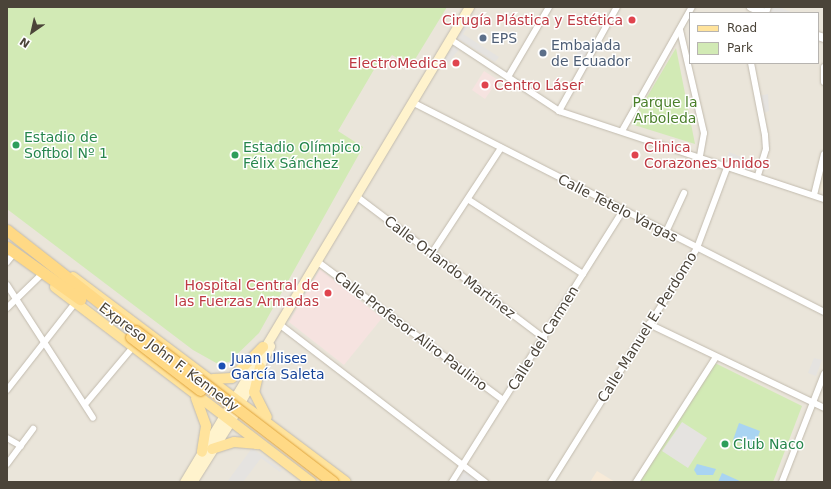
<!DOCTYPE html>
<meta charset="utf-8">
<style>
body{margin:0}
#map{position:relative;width:831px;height:489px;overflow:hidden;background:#f6f3ec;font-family:"DejaVu Sans",sans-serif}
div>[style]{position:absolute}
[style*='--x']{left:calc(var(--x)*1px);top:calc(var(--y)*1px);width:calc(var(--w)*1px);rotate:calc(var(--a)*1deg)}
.residential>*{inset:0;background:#eae5da}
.commercial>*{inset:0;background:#f7ead8}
.education>*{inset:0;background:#efe8d6}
.medical>*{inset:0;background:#f6e3e0}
.green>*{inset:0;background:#d2eab5}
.parking>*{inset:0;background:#e5e3e0}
.round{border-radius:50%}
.water>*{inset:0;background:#a9d4f2}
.roads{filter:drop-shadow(0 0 1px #c2bbae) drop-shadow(0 0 1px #c2bbae)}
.minor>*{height:6px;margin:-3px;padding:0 3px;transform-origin:3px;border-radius:3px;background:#fff}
.tertiary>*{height:8px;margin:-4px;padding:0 4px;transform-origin:4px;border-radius:4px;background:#fff}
.secondary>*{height:9px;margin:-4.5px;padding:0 4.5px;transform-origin:4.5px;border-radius:4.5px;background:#fff3cd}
.primary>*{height:10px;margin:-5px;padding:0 5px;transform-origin:5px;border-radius:5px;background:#ffe39c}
.trunk>*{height:11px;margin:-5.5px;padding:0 5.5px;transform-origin:5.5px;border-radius:5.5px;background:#ffd985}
.bridges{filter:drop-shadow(0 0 1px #e0a43c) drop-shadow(0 0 1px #e0a43c)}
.trunk-bridge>*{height:11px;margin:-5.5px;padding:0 5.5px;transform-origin:5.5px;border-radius:5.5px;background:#ffd985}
.dots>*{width:11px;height:11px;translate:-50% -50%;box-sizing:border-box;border:2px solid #fff;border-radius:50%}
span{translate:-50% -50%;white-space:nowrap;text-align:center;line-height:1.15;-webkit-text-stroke:3px #fff;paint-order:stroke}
.health-label{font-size:14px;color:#be3a42}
.right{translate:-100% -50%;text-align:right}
.left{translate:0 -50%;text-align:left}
.service-label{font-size:14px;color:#4e5e75}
.park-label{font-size:14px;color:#4a7f2a}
.leisure-label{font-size:14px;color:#27864d}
.street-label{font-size:14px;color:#4b4439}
.transit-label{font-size:14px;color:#164399}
.frame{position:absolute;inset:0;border:8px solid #4b4439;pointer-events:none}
.legend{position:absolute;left:689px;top:12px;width:130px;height:52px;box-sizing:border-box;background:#fff;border:1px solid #b7b4b0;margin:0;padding:5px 7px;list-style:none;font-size:12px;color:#4b4439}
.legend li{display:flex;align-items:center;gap:8px;height:20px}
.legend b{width:20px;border:1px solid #b7b4b0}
.north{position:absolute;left:12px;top:12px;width:40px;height:40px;-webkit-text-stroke:3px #fff;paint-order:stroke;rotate:214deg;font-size:11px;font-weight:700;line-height:16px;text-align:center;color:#4b4439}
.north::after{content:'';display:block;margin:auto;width:14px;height:18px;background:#4b4439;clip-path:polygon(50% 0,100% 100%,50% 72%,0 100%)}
</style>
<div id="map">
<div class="residential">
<i style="clip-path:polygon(evenodd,7px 7px,824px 7px,824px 482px,7px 482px,7px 7px,690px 13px,818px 13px,818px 63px,690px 63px,690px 13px)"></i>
</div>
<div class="commercial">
<i style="clip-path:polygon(597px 471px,615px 482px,590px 482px)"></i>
</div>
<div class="education">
<i style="clip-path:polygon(824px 165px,824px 191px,817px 189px)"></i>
</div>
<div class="medical">
<i style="clip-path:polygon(484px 71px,498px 80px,485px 99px,472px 90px)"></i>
<i style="clip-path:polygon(320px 269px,382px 318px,344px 365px,289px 322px)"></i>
</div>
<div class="green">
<i style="clip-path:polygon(7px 7px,447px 7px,411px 66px,392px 55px,385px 64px,379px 61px,338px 131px,363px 147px,259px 333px,229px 362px,218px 364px,193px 350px,7px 209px)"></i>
<i style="clip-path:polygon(676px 48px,695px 144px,631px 124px)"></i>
<i style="clip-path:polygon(715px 363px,802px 406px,773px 482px,639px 482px)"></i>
</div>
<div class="parking">
<i style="clip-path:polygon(767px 7px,779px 7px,793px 13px,770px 13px,765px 11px)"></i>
<i style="clip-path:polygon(466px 17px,472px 21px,463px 34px,499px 57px,495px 62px,454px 36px)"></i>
<i style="clip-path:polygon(452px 43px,460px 48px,444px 68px,438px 64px)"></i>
<i class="round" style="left:577px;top:47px;width:10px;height:10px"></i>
<i style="clip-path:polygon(768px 94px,769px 111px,762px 113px,758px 96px)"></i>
<i style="clip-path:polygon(729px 152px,754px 162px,751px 172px,727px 159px)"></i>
<i style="clip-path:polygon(814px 358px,822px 360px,816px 376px,808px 373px)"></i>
<i style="clip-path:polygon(682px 422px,707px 438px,688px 468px,662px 451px)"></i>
<i style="clip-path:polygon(252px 448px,282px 470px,280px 472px,261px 458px,243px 482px,227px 482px)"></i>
<i style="clip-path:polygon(462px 468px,481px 482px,454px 482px)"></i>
</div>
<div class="water">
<i style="clip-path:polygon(739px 423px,760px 431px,754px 448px,733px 440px)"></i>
<i style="clip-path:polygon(697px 464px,716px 469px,713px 475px,697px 475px,694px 470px)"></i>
<i style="clip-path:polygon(722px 473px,742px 482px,718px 482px)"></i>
</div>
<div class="roads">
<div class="minor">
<i style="--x:766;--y:13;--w:6;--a:-72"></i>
<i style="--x:680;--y:30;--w:106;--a:76.9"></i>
<i style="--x:704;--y:133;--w:22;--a:100"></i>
<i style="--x:450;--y:39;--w:131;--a:33.4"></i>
<i style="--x:559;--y:111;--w:279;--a:18.4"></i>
<i style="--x:751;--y:63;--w:73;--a:79"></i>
<i style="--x:765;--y:135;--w:14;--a:86"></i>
<i style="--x:766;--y:149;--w:27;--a:107"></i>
<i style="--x:824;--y:67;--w:15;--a:90"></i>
<i style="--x:508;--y:77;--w:81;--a:-59.6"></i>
<i style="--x:412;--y:102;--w:462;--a:27"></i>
<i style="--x:559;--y:111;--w:119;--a:-60.9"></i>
<i style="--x:622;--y:131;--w:142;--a:-60.6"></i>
<i style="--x:814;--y:195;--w:42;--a:-76.3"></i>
<i style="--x:356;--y:196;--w:236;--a:37.1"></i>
<i style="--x:469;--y:200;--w:136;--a:33"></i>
<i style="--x:666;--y:232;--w:43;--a:-65.2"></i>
<i style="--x:432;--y:253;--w:126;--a:-56.7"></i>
<i style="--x:7;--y:262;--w:13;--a:-51"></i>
<i style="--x:318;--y:262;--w:231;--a:36.7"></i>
<i style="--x:7;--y:285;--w:158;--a:57.1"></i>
<i style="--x:7;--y:308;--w:49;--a:-44.2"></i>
<i style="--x:279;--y:324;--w:260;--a:37.5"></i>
<i style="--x:649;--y:324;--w:194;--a:25.6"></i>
<i style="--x:7;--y:390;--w:110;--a:-52"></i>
<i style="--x:86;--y:403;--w:73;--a:-50"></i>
<i style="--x:7;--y:438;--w:16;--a:30"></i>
<i style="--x:7;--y:464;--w:44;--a:-53.4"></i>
<i style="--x:452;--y:482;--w:321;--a:-57.8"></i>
<i style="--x:551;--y:482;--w:276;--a:-58"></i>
<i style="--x:697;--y:248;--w:89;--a:-69.5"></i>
<i style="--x:636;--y:482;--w:148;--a:-57.4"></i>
<i style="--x:782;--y:482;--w:116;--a:-68.7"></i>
</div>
<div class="tertiary">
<i style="--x:751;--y:7;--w:15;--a:23"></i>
<i style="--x:818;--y:36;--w:6;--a:18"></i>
</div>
<div class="secondary">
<i style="--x:184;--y:482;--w:554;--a:-59.04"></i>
<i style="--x:192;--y:482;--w:71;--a:-57.7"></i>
<i style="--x:230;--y:422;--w:86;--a:-62.2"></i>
</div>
<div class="primary">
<i style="--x:73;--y:277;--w:341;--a:36.9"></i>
<i style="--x:55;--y:287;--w:322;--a:37.3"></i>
<i style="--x:260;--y:367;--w:26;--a:103"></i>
<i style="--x:254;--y:392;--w:28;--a:63"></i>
<i style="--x:213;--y:379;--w:19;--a:-3"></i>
<i style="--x:232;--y:378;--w:44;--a:-45"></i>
<i style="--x:196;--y:398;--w:30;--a:70"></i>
<i style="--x:206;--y:426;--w:26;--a:99"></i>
<i style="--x:212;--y:449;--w:23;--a:-18"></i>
<i style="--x:234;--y:442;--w:25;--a:5"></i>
</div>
<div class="trunk">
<i style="--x:7;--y:230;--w:164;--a:38.1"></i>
<i style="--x:7;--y:247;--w:90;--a:35.5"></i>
</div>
</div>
<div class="bridges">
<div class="trunk-bridge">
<i style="--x:136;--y:331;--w:248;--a:37.5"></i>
<i style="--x:131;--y:337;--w:87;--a:37.5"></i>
</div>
</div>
<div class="dots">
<i style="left:632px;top:20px;background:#e0444e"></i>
<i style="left:483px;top:38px;background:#5c6f8a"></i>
<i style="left:543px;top:53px;background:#5c6f8a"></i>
<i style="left:456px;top:63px;background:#e0444e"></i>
<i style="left:485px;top:85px;background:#e0444e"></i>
<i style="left:16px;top:145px;background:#2e9e5b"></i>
<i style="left:235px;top:155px;background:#2e9e5b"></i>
<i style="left:635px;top:155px;background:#e0444e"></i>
<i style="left:328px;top:293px;background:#e0444e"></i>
<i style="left:222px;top:366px;background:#1a4fb4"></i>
<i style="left:725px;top:444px;background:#2e9e5b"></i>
</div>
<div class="health-label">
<span class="right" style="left:623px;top:20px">Cirugía Plástica y Estética</span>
<span class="right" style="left:447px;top:63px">ElectroMedica</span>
<span class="left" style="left:494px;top:85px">Centro Láser</span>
<span class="left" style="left:644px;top:155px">Clinica<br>Corazones Unidos</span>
<span class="right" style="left:319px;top:293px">Hospital Central de<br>las Fuerzas Armadas</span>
</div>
<div class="service-label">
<span class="left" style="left:491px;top:38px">EPS</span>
<span class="left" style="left:551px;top:53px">Embajada<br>de Ecuador</span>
</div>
<div class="park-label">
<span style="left:665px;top:110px">Parque la<br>Arboleda</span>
</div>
<div class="leisure-label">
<span class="left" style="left:24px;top:145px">Estadio de<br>Softbol Nº 1</span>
<span class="left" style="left:243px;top:155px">Estadio Olímpico<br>Félix Sánchez</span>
<span class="left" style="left:733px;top:444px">Club Naco</span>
</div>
<div class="street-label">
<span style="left:618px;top:208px;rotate:27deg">Calle Tetelo Vargas</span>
<span style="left:450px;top:267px;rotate:37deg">Calle Orlando Martínez</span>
<span style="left:647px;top:327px;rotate:-58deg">Calle Manuel E. Perdomo</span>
<span style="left:411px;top:331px;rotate:37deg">Calle Profesor Aliro Paulino</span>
<span style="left:543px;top:338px;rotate:-58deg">Calle del Carmen</span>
<span style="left:169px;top:357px;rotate:37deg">Expreso John F. Kennedy</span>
</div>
<div class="transit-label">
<span class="left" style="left:231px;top:366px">Juan Ulises<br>García Saleta</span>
</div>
<div class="frame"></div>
<ul class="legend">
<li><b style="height:5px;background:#ffe39c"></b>Road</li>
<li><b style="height:11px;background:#d2eab5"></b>Park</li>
</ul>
<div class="north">N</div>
</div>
